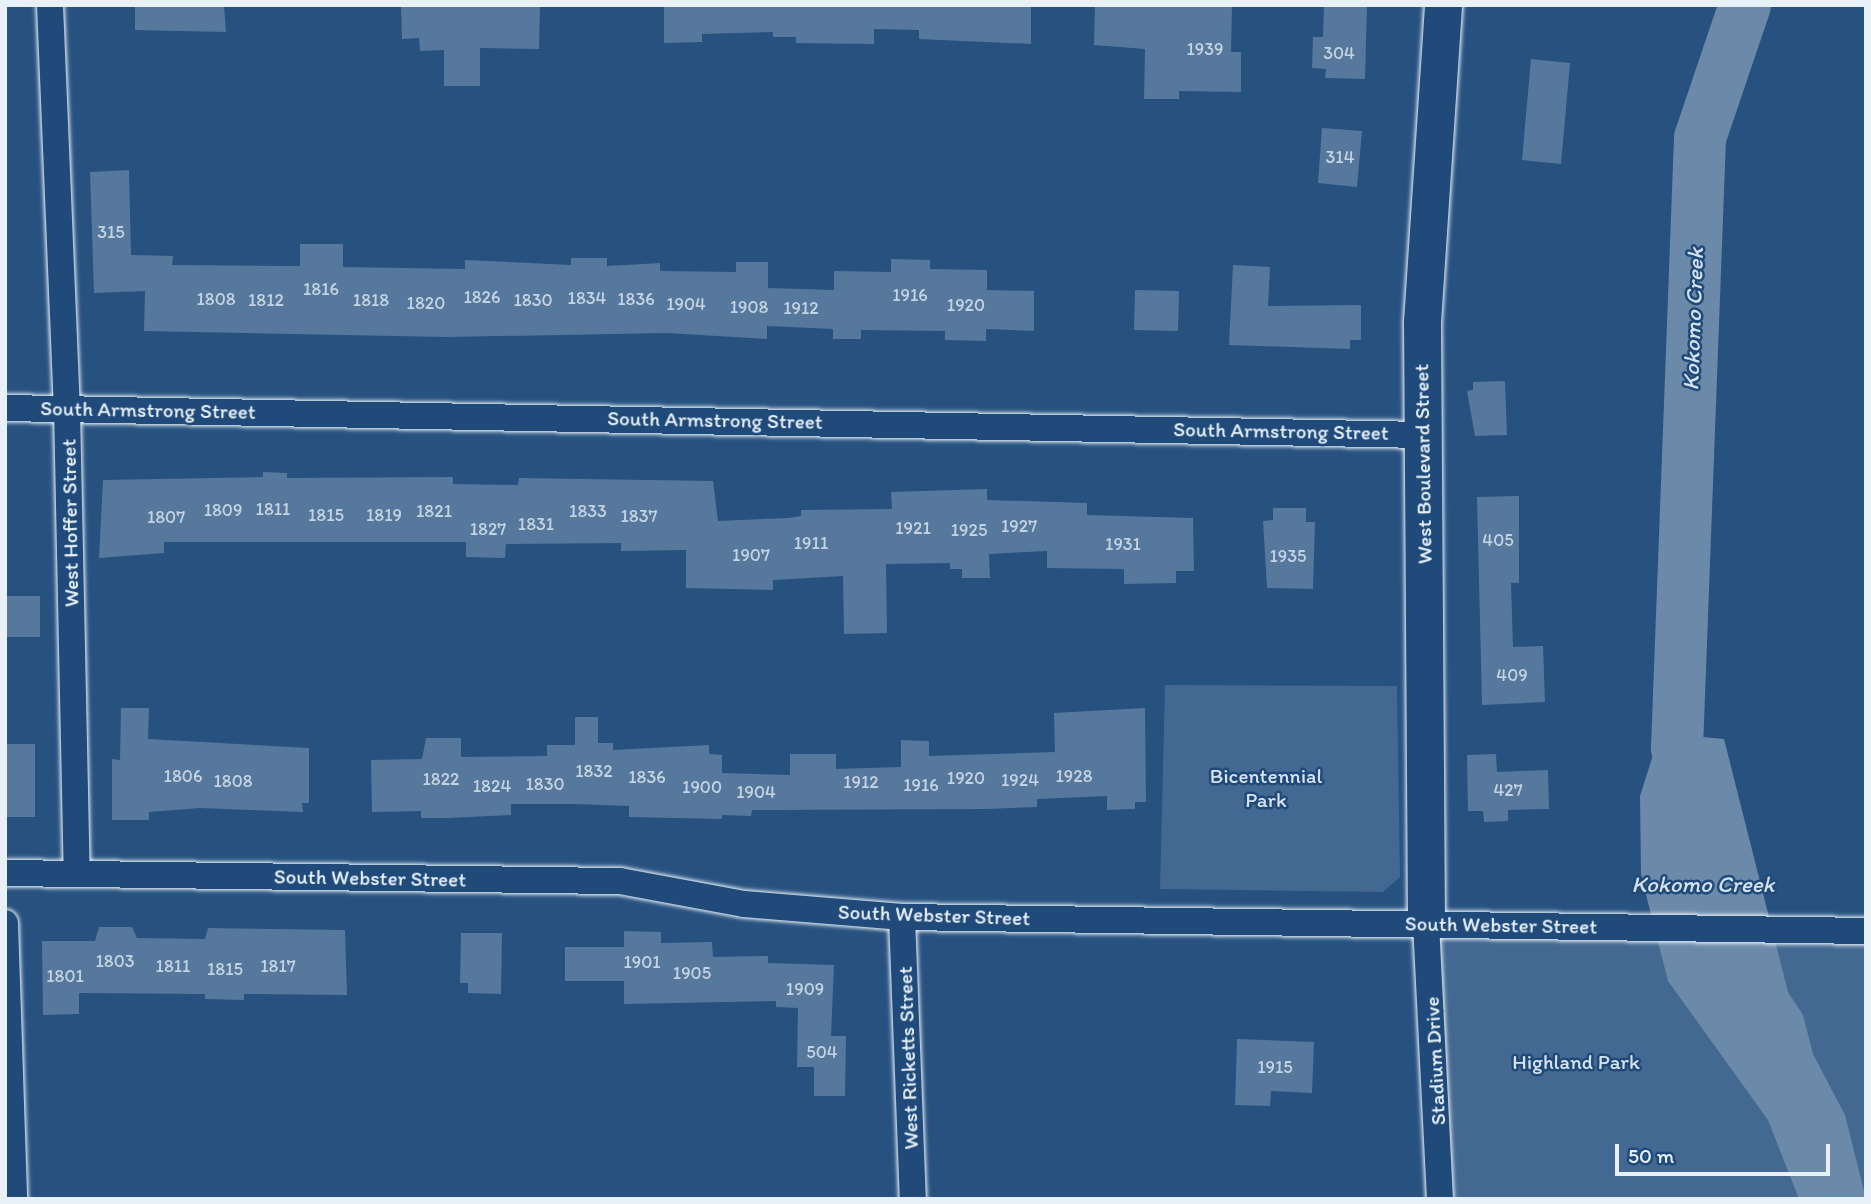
<!DOCTYPE html>
<style>
body{margin:0}
#map{position:relative;width:1871px;height:1204px;overflow:hidden;background:#27517f;font-family:Itim,sans-serif}
div>[style]{position:absolute}
[style*='--x']{left:calc(var(--x)*1px);top:calc(var(--y)*1px);width:calc(var(--w)*1px);rotate:calc(var(--a)*1deg)}
.green>*{inset:0;background:#436891}
.water>*{inset:0;background:#6b8aaa}
.river>*{height:52px;margin:-26px;padding:0 26px;transform-origin:26px;border-radius:26px;background:#6b8aaa}
.building>*{inset:0;background:#57789d}
.roads{filter:drop-shadow(0 0 2px #e8f1f8) drop-shadow(0 0 2px #e8f1f8)}
.street>*{height:26px;margin:-13px;padding:0 13px;transform-origin:13px;border-radius:13px;background:#1f4a7a}
.secondary>*{height:37px;margin:-18.5px;padding:0 18.5px;transform-origin:18.5px;border-radius:18.5px;background:#1f4a7a}
span{translate:-50% -50%;white-space:nowrap;text-align:center;line-height:1.15;-webkit-text-stroke:5px #1f4a7a;paint-order:stroke}
.number-label{font-size:18px;color:#c4d3e1}
.number-label span{-webkit-text-stroke-width:0}
.street-label{font-size:21px;color:#e8f1f8}
.park-label{font-size:21px;color:#d8e3ee}
.water-label{font-size:23px;color:#d5e2ec;font-style:italic}
.frame{position:absolute;inset:0;border:7px solid #e8f1f8;pointer-events:none}
.scale{position:absolute;left:1615px;top:1144px;width:215px;height:32px;box-sizing:border-box;border:4px solid #e8f1f8;border-top:0;padding-left:9px;font-size:21px;line-height:24px;white-space:nowrap;color:#e8f1f8;-webkit-text-stroke:5px #1f4a7a;paint-order:stroke}
</style>
<div id="map">
<div class="green">
<i style="clip-path:polygon(1165px 685px,1397px 686px,1400px 877px,1383px 892px,1160px 889px)"></i>
<i style="clip-path:polygon(1426px 923px,1866px 931px,1866px 1199px,1440px 1199px)"></i>
</div>
<div class="water">
<i style="clip-path:polygon(1660px 733px,1724px 739px,1788px 992px,1803px 1015px,1813px 1054px,1845px 1115px,1866px 1199px,1799px 1199px,1768px 1120px,1668px 981px,1641px 875px,1640px 796px)"></i>
</div>
<div class="river">
<i style="--x:1697;--y:803;--w:59;--a:-110"></i>
<i style="--x:1677;--y:748;--w:610;--a:-87.84"></i>
<i style="--x:1700;--y:138;--w:140;--a:-71.3"></i>
</div>
<div class="building">
<i style="clip-path:polygon(135px 5px,224px 5px,226px 32px,135px 30px)"></i>
<i style="clip-path:polygon(401px 5px,540px 5px,539px 49px,480px 48px,480px 86px,444px 86px,444px 50px,420px 51px,419px 38px,402px 39px)"></i>
<i style="clip-path:polygon(664px 5px,1031px 5px,1031px 44px,919px 39px,919px 30px,874px 29px,874px 44px,796px 43px,796px 37px,773px 37px,773px 32px,702px 34px,702px 42px,664px 43px)"></i>
<i style="clip-path:polygon(1095px 5px,1232px 5px,1231px 52px,1241px 52px,1241px 92px,1179px 91px,1179px 99px,1144px 99px,1145px 49px,1094px 45px)"></i>
<i style="clip-path:polygon(1324px 5px,1367px 5px,1365px 79px,1325px 78px,1326px 69px,1312px 68px,1313px 37px,1323px 37px)"></i>
<i style="clip-path:polygon(1531px 59px,1570px 63px,1561px 164px,1522px 160px)"></i>
<i style="clip-path:polygon(1322px 128px,1362px 131px,1357px 187px,1318px 183px)"></i>
<i style="clip-path:polygon(129px 170px,131px 255px,173px 256px,172px 265px,300px 266px,300px 244px,343px 244px,343px 267px,465px 269px,465px 260px,571px 265px,571px 258px,607px 258px,607px 266px,660px 263px,660px 271px,736px 272px,736px 262px,768px 262px,768px 288px,834px 290px,834px 271px,891px 272px,891px 259px,930px 260px,930px 269px,987px 270px,987px 290px,1034px 291px,1034px 331px,986px 329px,986px 341px,945px 340px,945px 331px,861px 330px,861px 339px,833px 339px,833px 329px,767px 326px,767px 339px,666px 333px,447px 337px,144px 331px,145px 291px,94px 293px,90px 172px)"></i>
<i style="clip-path:polygon(1233px 265px,1270px 267px,1268px 306px,1361px 305px,1361px 340px,1350px 340px,1350px 349px,1229px 345px)"></i>
<i style="clip-path:polygon(1135px 290px,1179px 291px,1178px 331px,1134px 330px)"></i>
<i style="clip-path:polygon(1505px 381px,1507px 435px,1475px 436px,1467px 391px,1473px 390px,1473px 382px)"></i>
<i style="clip-path:polygon(263px 472px,287px 473px,287px 478px,453px 477px,453px 484px,518px 485px,519px 478px,713px 481px,718px 521px,788px 518px,801px 516px,801px 510px,892px 509px,891px 492px,987px 489px,987px 500px,1087px 503px,1087px 515px,1193px 518px,1194px 571px,1176px 571px,1176px 583px,1124px 584px,1124px 569px,1047px 568px,1047px 551px,989px 554px,990px 578px,962px 578px,962px 569px,950px 569px,950px 563px,886px 564px,887px 633px,844px 634px,843px 576px,773px 580px,773px 590px,686px 588px,686px 550px,621px 551px,621px 543px,506px 544px,505px 558px,466px 557px,466px 542px,164px 542px,164px 553px,99px 558px,103px 480px,263px 477px)"></i>
<i style="clip-path:polygon(1519px 496px,1519px 583px,1511px 583px,1513px 647px,1543px 646px,1545px 702px,1482px 705px,1477px 497px)"></i>
<i style="clip-path:polygon(1273px 508px,1306px 508px,1306px 522px,1315px 522px,1313px 589px,1267px 588px,1263px 521px,1273px 520px)"></i>
<i style="clip-path:polygon(5px 596px,40px 596px,40px 637px,5px 637px)"></i>
<i style="clip-path:polygon(121px 708px,149px 708px,148px 739px,309px 748px,309px 803px,302px 803px,303px 812px,200px 808px,149px 812px,149px 820px,112px 820px,112px 759px,120px 760px)"></i>
<i style="clip-path:polygon(1145px 708px,1146px 802px,1135px 802px,1135px 809px,1107px 810px,1107px 796px,1037px 799px,1037px 807px,987px 809px,752px 810px,751px 816px,722px 815px,722px 819px,629px 817px,629px 806px,575px 804px,511px 804px,511px 815px,448px 818px,421px 818px,421px 811px,372px 812px,371px 760px,422px 759px,426px 738px,461px 738px,461px 757px,547px 756px,547px 745px,575px 745px,575px 717px,598px 717px,598px 743px,613px 743px,613px 750px,709px 745px,709px 754px,722px 755px,722px 773px,790px 775px,790px 754px,836px 754px,836px 769px,901px 767px,901px 740px,929px 741px,929px 756px,1055px 752px,1054px 713px)"></i>
<i style="clip-path:polygon(5px 744px,35px 744px,35px 817px,5px 817px)"></i>
<i style="clip-path:polygon(1496px 754px,1497px 772px,1548px 770px,1549px 809px,1508px 810px,1508px 821px,1484px 822px,1483px 811px,1468px 811px,1467px 755px)"></i>
<i style="clip-path:polygon(99px 927px,132px 927px,137px 938px,205px 939px,208px 928px,345px 930px,347px 995px,244px 994px,244px 1000px,205px 999px,205px 994px,79px 993px,79px 1014px,43px 1015px,42px 941px,95px 941px)"></i>
<i style="clip-path:polygon(624px 931px,661px 932px,661px 943px,712px 942px,713px 957px,768px 956px,768px 963px,834px 965px,831px 1036px,846px 1036px,845px 1096px,814px 1096px,814px 1067px,797px 1067px,798px 1008px,776px 1007px,776px 1001px,624px 1004px,624px 981px,565px 981px,565px 947px,624px 947px)"></i>
<i style="clip-path:polygon(461px 933px,502px 933px,501px 994px,468px 993px,468px 983px,460px 983px)"></i>
<i style="clip-path:polygon(1237px 1039px,1314px 1042px,1312px 1093px,1271px 1091px,1270px 1106px,1235px 1105px)"></i>
</div>
<div class="roads">
<div class="street">
<i style="--x:50;--y:5;--w:404;--a:87.6"></i>
<i style="--x:67;--y:409;--w:465;--a:88.8"></i>
<i style="--x:5;--y:408;--w:1419;--a:1.09"></i>
<i style="--x:5;--y:873;--w:615;--a:0.75"></i>
<i style="--x:620;--y:881;--w:126;--a:10.5"></i>
<i style="--x:744;--y:904;--w:159;--a:4.7"></i>
<i style="--x:902;--y:917;--w:964;--a:0.83"></i>
<i style="--x:902;--y:917;--w:282;--a:87.8"></i>
<i style="--x:5;--y:923;--w:276;--a:88.1"></i>
<i style="--x:1426;--y:923;--w:276;--a:87.1"></i>
</div>
<div class="secondary">
<i style="--x:1426;--y:923;--w:601;--a:-90.38"></i>
<i style="--x:1422;--y:322;--w:318;--a:-86.2"></i>
</div>
</div>
<div class="number-label">
<span style="left:1205px;top:49px">1939</span>
<span style="left:1339px;top:53px">304</span>
<span style="left:1340px;top:157px">314</span>
<span style="left:111px;top:232px">315</span>
<span style="left:321px;top:289px">1816</span>
<span style="left:910px;top:295px">1916</span>
<span style="left:482px;top:297px">1826</span>
<span style="left:587px;top:298px">1834</span>
<span style="left:216px;top:299px">1808</span>
<span style="left:636px;top:299px">1836</span>
<span style="left:266px;top:300px">1812</span>
<span style="left:371px;top:300px">1818</span>
<span style="left:533px;top:300px">1830</span>
<span style="left:426px;top:303px">1820</span>
<span style="left:686px;top:304px">1904</span>
<span style="left:966px;top:305px">1920</span>
<span style="left:749px;top:307px">1908</span>
<span style="left:801px;top:308px">1912</span>
<span style="left:273px;top:509px">1811</span>
<span style="left:223px;top:510px">1809</span>
<span style="left:434px;top:511px">1821</span>
<span style="left:588px;top:511px">1833</span>
<span style="left:326px;top:515px">1815</span>
<span style="left:384px;top:515px">1819</span>
<span style="left:639px;top:516px">1837</span>
<span style="left:166px;top:517px">1807</span>
<span style="left:536px;top:524px">1831</span>
<span style="left:1019px;top:526px">1927</span>
<span style="left:913px;top:528px">1921</span>
<span style="left:488px;top:529px">1827</span>
<span style="left:969px;top:530px">1925</span>
<span style="left:1498px;top:540px">405</span>
<span style="left:811px;top:543px">1911</span>
<span style="left:1123px;top:544px">1931</span>
<span style="left:751px;top:555px">1907</span>
<span style="left:1288px;top:556px">1935</span>
<span style="left:1512px;top:675px">409</span>
<span style="left:594px;top:771px">1832</span>
<span style="left:183px;top:776px">1806</span>
<span style="left:1074px;top:776px">1928</span>
<span style="left:647px;top:777px">1836</span>
<span style="left:966px;top:778px">1920</span>
<span style="left:441px;top:779px">1822</span>
<span style="left:1020px;top:780px">1924</span>
<span style="left:233px;top:781px">1808</span>
<span style="left:861px;top:782px">1912</span>
<span style="left:545px;top:784px">1830</span>
<span style="left:921px;top:785px">1916</span>
<span style="left:492px;top:786px">1824</span>
<span style="left:702px;top:787px">1900</span>
<span style="left:1508px;top:790px">427</span>
<span style="left:756px;top:792px">1904</span>
<span style="left:115px;top:961px">1803</span>
<span style="left:642px;top:962px">1901</span>
<span style="left:173px;top:966px">1811</span>
<span style="left:278px;top:966px">1817</span>
<span style="left:225px;top:969px">1815</span>
<span style="left:692px;top:973px">1905</span>
<span style="left:65px;top:976px">1801</span>
<span style="left:805px;top:989px">1909</span>
<span style="left:822px;top:1052px">504</span>
<span style="left:1275px;top:1067px">1915</span>
</div>
<div class="street-label">
<span style="left:148px;top:410px;rotate:1deg">South Armstrong Street</span>
<span style="left:715px;top:420px;rotate:1deg">South Armstrong Street</span>
<span style="left:1281px;top:431px;rotate:1deg">South Armstrong Street</span>
<span style="left:1423px;top:464px;rotate:-91deg">West Boulevard Street</span>
<span style="left:70px;top:523px;rotate:-91deg">West Hoffer Street</span>
<span style="left:370px;top:878px;rotate:1deg">South Webster Street</span>
<span style="left:934px;top:915px;rotate:2deg">South Webster Street</span>
<span style="left:1501px;top:925px;rotate:1deg">South Webster Street</span>
<span style="left:908px;top:1058px;rotate:-92deg">West Ricketts Street</span>
<span style="left:1435px;top:1061px;rotate:-93deg">Stadium Drive</span>
</div>
<div class="park-label">
<span style="left:1266px;top:788px">Bicentennial<br>Park</span>
<span style="left:1576px;top:1062px">Highland Park</span>
</div>
<div class="water-label">
<span style="left:1693px;top:319px;rotate:-88deg">Kokomo Creek</span>
<span style="left:1703px;top:884px">Kokomo Creek</span>
</div>
<div class="frame"></div>
<div class="scale">50 m</div>
</div>
